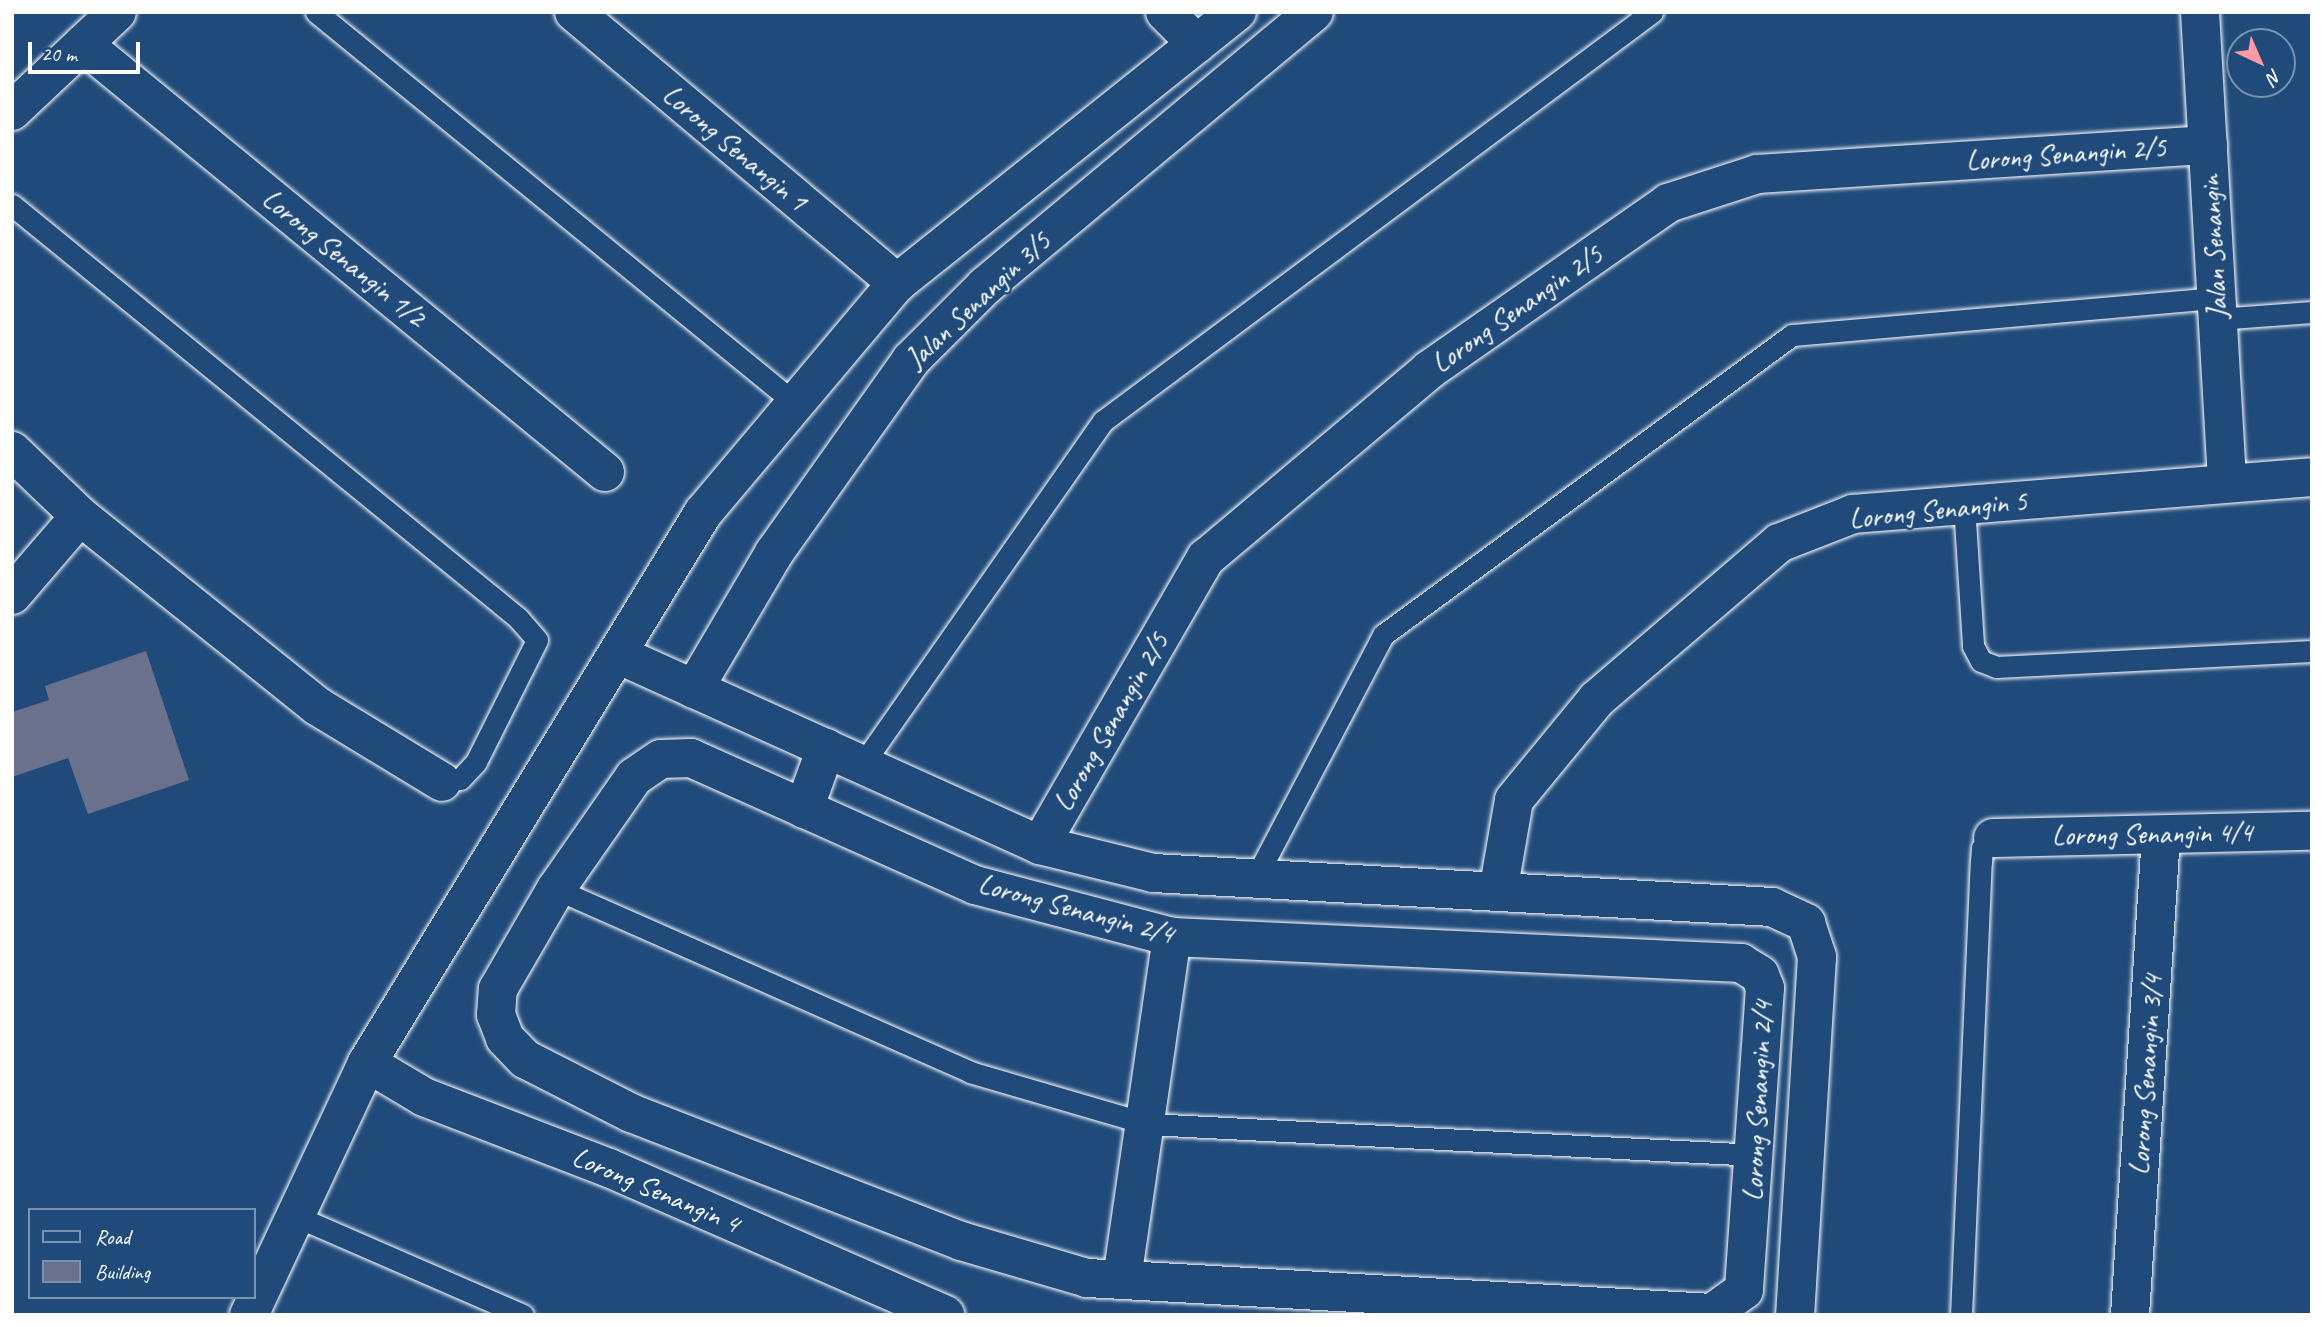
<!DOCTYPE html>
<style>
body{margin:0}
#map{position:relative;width:2324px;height:1327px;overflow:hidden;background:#1f4a7a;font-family:Caveat,sans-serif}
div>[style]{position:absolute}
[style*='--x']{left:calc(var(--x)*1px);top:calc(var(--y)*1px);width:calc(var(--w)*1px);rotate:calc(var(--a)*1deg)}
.building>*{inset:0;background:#6a718c}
.roads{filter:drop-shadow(0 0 2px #fff) drop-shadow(0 0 2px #fff)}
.lane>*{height:21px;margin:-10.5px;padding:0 10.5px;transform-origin:10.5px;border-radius:10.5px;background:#1f4a7a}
.street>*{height:38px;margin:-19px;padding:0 19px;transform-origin:19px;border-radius:19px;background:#1f4a7a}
span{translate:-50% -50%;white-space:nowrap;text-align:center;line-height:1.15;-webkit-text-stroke:5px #1f4a7a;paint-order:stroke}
.street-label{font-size:28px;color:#fff}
.frame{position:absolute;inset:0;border:14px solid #fff;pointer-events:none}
.legend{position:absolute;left:28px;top:1208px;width:228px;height:91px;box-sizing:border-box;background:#1f4a7a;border:2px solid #7992af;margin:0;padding:9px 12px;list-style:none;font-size:21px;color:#fff}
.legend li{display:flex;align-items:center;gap:14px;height:35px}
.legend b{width:35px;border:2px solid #7992af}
.north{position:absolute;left:2226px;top:28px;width:70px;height:70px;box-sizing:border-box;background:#1f4a7a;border:2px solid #7992af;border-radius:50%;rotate:136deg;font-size:19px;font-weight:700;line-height:28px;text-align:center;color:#fff}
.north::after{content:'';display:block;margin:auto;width:24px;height:32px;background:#ff9aa2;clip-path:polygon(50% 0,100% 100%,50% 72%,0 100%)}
.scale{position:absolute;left:28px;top:42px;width:112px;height:32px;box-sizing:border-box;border:4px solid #fff;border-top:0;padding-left:9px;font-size:21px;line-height:24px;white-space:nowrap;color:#fff;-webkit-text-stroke:5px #1f4a7a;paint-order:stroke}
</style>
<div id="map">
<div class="building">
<i style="clip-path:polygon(146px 651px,189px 780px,88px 814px,68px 758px,12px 777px,12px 712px,49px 700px,45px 686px)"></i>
</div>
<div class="roads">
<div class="lane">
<i style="--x:316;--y:12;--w:618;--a:39.22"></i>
<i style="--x:12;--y:205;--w:653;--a:39.22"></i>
<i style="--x:518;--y:618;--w:29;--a:49"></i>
<i style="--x:537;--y:640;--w:136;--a:116.6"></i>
<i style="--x:476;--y:762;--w:23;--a:133"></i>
<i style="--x:460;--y:779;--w:18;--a:171"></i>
<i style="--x:2217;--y:319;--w:95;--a:-4.2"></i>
<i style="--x:1964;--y:505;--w:141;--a:86.3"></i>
<i style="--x:1973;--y:646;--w:17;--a:62"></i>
<i style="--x:1981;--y:661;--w:17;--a:21"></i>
<i style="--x:1997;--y:667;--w:315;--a:-2.9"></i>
<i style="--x:862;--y:765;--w:420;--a:-55"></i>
<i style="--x:1103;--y:421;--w:685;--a:-36.69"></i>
<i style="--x:1255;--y:879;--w:276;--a:-62.3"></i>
<i style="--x:1383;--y:635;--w:507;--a:-36.26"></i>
<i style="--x:1792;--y:335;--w:427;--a:-5"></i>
<i style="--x:556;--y:889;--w:453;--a:23.8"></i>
<i style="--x:970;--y:1072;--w:185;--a:16.3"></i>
<i style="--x:1148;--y:1124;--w:610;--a:2.91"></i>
<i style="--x:300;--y:1218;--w:243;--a:23.5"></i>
<i style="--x:1961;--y:1315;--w:453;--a:-87.5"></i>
<i style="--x:1981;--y:862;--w:14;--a:-86"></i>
<i style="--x:1982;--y:848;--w:15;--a:-42"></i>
</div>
<div class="street">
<i style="--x:574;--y:12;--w:422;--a:40"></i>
<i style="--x:1165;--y:12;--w:45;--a:45"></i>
<i style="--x:2200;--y:12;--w:471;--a:86.7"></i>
<i style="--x:83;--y:44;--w:675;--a:39.35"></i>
<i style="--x:12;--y:111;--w:144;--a:-43.3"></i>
<i style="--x:12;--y:451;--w:94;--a:43.7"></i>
<i style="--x:80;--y:516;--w:304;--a:38.7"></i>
<i style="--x:317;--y:706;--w:146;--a:31.3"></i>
<i style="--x:12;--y:595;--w:104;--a:-49.3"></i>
<i style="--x:617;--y:654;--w:464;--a:24.3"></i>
<i style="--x:1040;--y:845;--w:116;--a:13.9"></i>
<i style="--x:1153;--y:873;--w:620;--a:3.14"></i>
<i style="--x:1772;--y:907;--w:38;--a:25"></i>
<i style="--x:1806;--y:923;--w:36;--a:72"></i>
<i style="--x:1817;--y:957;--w:359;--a:93.5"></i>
<i style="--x:694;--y:689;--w:158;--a:-59.5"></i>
<i style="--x:774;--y:553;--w:237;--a:-54.6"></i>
<i style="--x:911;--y:360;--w:105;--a:-45"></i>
<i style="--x:985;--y:286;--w:428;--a:-39.8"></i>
<i style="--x:691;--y:758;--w:311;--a:24.1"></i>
<i style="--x:975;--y:885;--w:204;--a:14.8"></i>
<i style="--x:1172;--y:937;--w:570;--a:2.62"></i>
<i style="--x:1741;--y:963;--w:22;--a:32"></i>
<i style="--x:1760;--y:975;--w:14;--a:69"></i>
<i style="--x:1765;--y:988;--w:303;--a:94"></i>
<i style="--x:1744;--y:1290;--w:39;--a:144"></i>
<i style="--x:1712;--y:1313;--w:626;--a:-176.79"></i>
<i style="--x:1087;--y:1278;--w:131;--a:-163.6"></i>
<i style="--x:961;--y:1241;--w:354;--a:-158.8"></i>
<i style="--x:631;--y:1113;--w:119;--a:-153"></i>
<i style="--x:525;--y:1059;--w:29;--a:-134"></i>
<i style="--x:505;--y:1038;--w:25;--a:-111"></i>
<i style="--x:496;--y:1015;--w:26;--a:-86"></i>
<i style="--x:498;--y:989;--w:116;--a:-59.9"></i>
<i style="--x:556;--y:889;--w:136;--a:-55.1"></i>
<i style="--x:634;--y:777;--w:32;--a:-34"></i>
<i style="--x:661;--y:759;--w:30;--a:-2"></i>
<i style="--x:804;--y:809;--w:65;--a:-70.2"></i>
<i style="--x:1993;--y:838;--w:319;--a:-1.3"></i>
<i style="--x:1040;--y:845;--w:332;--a:-60"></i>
<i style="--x:1206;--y:558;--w:292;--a:-40.1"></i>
<i style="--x:1429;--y:370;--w:292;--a:-34.9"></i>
<i style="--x:1668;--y:203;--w:94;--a:-18"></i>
<i style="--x:1757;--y:174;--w:452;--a:-3.7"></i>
<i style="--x:1498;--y:892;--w:93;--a:-80.1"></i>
<i style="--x:1514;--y:800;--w:131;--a:-50.6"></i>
<i style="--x:1597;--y:699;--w:240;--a:-40.6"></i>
<i style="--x:1779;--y:543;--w:79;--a:-21.4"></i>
<i style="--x:1853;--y:514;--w:460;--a:-4.6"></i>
<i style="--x:367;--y:1063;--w:66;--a:30.8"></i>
<i style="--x:424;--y:1097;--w:198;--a:21"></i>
<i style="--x:609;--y:1168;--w:367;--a:23.6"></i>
<i style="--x:1122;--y:1279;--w:346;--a:-81.7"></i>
<i style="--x:249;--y:1315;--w:278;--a:-64.9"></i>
<i style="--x:367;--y:1063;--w:645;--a:-58.58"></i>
<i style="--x:703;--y:513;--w:301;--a:-49.9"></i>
<i style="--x:897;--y:283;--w:435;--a:-38.6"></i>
<i style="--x:2130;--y:1315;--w:480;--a:-86.3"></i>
</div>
</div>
<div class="street-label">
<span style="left:735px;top:148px;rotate:40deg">Lorong Senangin 1</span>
<span style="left:2066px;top:154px;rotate:-4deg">Lorong Senangin 2/5</span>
<span style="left:2214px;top:247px;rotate:-93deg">Jalan Senangin</span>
<span style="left:344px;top:258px;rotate:39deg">Lorong Senangin 1/2</span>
<span style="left:978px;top:300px;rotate:-43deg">Jalan Senangin 3/5</span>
<span style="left:1517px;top:309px;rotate:-35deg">Lorong Senangin 2/5</span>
<span style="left:1938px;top:510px;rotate:-6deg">Lorong Senangin 5</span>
<span style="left:1111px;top:722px;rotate:-60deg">Lorong Senangin 2/5</span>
<span style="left:2152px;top:834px;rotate:-1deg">Lorong Senangin 4/4</span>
<span style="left:1076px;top:909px;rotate:15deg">Lorong Senangin 2/4</span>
<span style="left:2146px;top:1075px;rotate:-86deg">Lorong Senangin 3/4</span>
<span style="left:1758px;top:1101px;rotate:-87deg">Lorong Senangin 2/4</span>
<span style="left:656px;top:1190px;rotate:23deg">Lorong Senangin 4</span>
</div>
<div class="frame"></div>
<ul class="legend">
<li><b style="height:9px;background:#1f4a7a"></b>Road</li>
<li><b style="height:19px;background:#6a718c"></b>Building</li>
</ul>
<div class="north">N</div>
<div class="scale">20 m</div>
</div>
